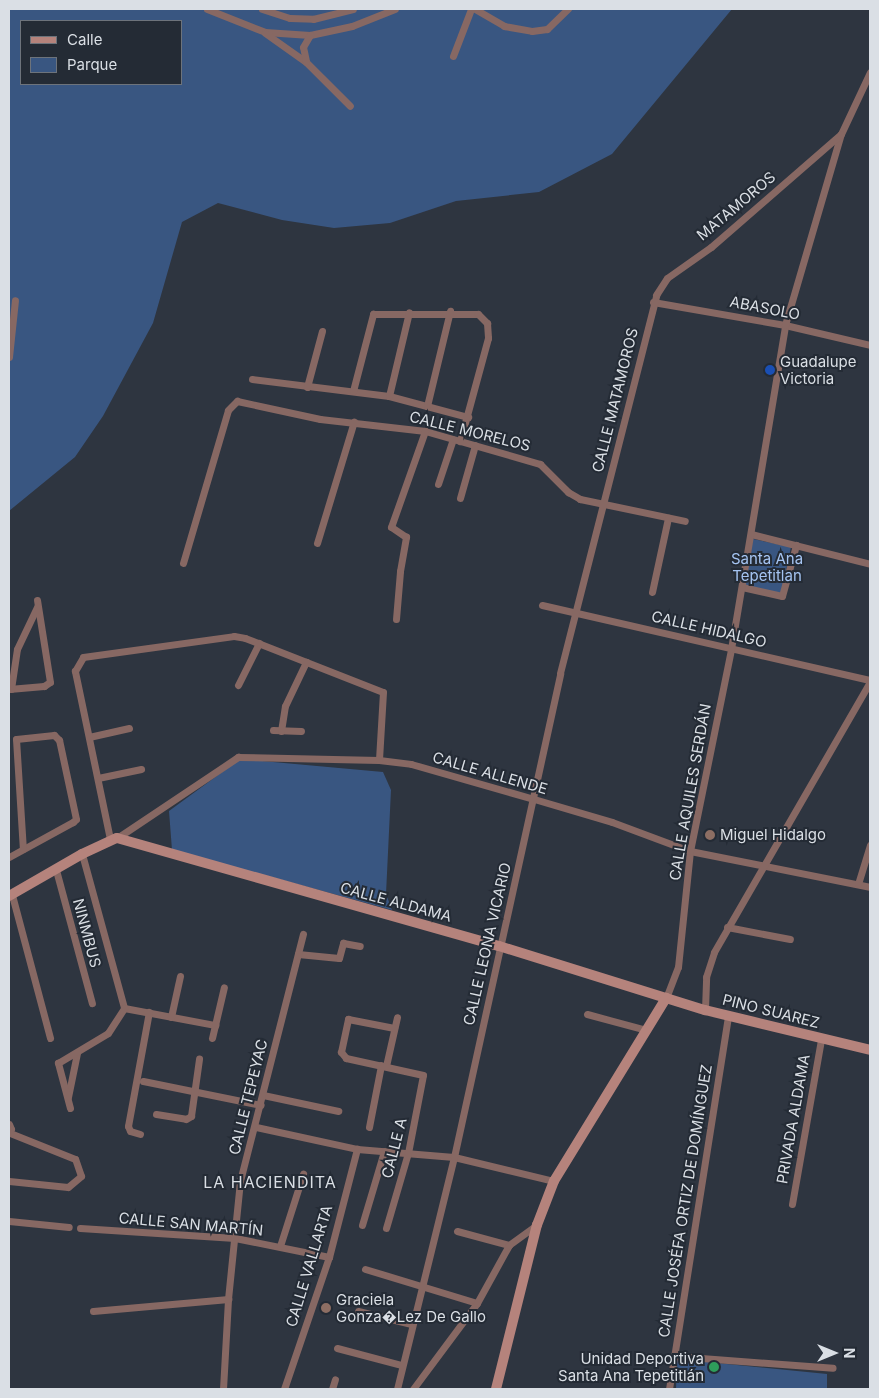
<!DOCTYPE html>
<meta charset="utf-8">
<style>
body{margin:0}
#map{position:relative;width:879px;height:1398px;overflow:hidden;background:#2e3540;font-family:Inter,sans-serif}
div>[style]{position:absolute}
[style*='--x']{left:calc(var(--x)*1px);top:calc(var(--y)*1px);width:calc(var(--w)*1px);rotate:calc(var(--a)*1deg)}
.green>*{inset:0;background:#395681}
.street>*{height:7px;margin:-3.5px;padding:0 3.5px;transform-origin:3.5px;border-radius:3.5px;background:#876863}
.secondary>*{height:10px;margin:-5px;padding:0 5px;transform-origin:5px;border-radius:5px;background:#b5837c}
.dots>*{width:14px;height:14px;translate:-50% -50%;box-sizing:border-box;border:2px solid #242b35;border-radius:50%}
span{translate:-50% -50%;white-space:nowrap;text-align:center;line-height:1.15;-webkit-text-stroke:4px #242b35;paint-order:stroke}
.street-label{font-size:15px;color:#dadfe5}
.poi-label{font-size:15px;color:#dadfe5}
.left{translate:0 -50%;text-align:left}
.right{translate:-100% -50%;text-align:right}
.park-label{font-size:15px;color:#a5c4f2}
.neighbourhood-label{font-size:16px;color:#dadfe5;letter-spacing:1px}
.frame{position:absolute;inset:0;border:10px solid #dadfe5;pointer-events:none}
.legend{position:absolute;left:20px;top:20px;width:162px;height:65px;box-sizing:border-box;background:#242b35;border:1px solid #6d737b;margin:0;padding:6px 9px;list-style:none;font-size:15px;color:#dadfe5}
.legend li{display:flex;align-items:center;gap:10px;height:25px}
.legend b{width:25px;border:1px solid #6d737b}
.north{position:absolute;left:809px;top:1328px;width:50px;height:50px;-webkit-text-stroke:4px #242b35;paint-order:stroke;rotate:90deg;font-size:14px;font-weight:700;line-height:20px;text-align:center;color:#dadfe5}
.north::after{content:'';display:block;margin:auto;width:18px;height:22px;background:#dadfe5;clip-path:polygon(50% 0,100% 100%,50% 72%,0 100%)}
</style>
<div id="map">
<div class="green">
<i style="clip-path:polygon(evenodd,9px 9px,732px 9px,612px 154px,539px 192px,456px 201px,390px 223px,334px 228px,282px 220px,218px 203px,182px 222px,153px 323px,103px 416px,75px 457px,9px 511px,9px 9px,21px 21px,181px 21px,181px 84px,21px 84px,21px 21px)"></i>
<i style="clip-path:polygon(753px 539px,791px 547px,781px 594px,744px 586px)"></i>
<i style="clip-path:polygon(240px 759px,383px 772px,391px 790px,386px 894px,392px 910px,172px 850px,169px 811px)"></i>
<i style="clip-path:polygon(677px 1359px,827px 1374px,827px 1389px,676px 1389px)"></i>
</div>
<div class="street">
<i style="--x:207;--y:9;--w:62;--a:21.6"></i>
<i style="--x:265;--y:32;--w:45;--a:3.8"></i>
<i style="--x:310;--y:35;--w:43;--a:-12.1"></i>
<i style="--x:352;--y:26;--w:46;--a:-21.6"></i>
<i style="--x:262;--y:9;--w:29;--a:18"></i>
<i style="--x:290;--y:18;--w:23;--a:2"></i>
<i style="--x:313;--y:19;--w:41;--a:-14"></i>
<i style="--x:475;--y:9;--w:34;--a:30"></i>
<i style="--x:504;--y:26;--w:28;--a:10"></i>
<i style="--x:532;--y:31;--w:15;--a:-8"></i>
<i style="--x:547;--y:29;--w:29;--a:-44"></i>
<i style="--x:265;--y:33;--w:50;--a:35.3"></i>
<i style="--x:306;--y:62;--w:62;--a:45"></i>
<i style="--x:453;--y:56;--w:50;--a:-69"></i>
<i style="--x:306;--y:61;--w:14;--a:-102"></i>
<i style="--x:303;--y:47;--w:14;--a:-60"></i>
<i style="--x:653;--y:302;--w:134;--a:9.9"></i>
<i style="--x:785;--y:325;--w:87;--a:13.2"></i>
<i style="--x:9;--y:357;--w:57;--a:-84"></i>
<i style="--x:252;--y:379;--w:138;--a:7.1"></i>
<i style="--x:389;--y:396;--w:82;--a:14.9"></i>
<i style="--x:307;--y:387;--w:58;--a:-75"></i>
<i style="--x:353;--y:391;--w:80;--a:-75.4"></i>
<i style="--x:373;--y:314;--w:105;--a:0"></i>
<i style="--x:478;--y:314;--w:13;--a:45"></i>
<i style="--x:487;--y:323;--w:15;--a:86"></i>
<i style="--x:488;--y:338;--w:107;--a:105.2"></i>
<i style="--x:389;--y:396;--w:86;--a:-76.6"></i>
<i style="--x:427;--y:406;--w:98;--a:-76.4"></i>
<i style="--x:438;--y:484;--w:47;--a:-71.6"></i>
<i style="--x:460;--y:498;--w:55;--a:-74.2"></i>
<i style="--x:751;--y:534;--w:123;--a:14.1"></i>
<i style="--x:317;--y:543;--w:127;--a:-73.1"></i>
<i style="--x:183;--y:563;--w:159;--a:-73.6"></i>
<i style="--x:228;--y:410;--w:13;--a:-45"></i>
<i style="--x:237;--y:401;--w:85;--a:12.2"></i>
<i style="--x:320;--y:419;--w:106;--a:6.5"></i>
<i style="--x:425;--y:431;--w:120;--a:16"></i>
<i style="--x:540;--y:464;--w:40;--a:45"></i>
<i style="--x:568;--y:492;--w:14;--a:30"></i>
<i style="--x:580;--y:499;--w:107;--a:11.8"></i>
<i style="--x:742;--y:587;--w:41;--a:12.7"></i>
<i style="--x:782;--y:596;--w:53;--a:-74.6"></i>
<i style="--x:652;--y:592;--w:76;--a:-77.8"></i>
<i style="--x:542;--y:605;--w:336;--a:12.9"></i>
<i style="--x:396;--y:619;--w:48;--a:-85.2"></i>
<i style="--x:400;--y:571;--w:35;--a:-80"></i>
<i style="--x:406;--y:537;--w:18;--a:-146"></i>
<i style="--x:391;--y:527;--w:102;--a:-70.5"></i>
<i style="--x:238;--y:685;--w:47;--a:-63.4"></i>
<i style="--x:9;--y:689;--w:35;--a:-5"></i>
<i style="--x:44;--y:686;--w:7;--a:-34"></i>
<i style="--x:50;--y:682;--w:83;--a:-99"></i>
<i style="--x:11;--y:689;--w:40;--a:-81.5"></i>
<i style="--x:17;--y:649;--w:47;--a:-64.5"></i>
<i style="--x:273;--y:730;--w:28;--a:2"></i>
<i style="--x:281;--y:731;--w:25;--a:-81"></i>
<i style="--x:285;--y:706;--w:49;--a:-64.5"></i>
<i style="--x:89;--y:737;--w:41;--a:-12.7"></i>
<i style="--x:98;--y:778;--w:44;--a:-11.8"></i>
<i style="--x:117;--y:838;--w:146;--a:-33.8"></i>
<i style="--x:238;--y:757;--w:141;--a:1.2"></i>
<i style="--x:379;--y:760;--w:32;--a:7"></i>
<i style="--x:411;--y:764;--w:128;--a:15.9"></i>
<i style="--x:534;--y:799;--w:81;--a:16.4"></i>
<i style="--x:612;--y:822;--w:83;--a:20.4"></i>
<i style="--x:690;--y:851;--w:184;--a:11.3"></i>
<i style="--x:110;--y:839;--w:172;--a:-101.8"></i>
<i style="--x:75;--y:671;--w:16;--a:-60"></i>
<i style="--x:83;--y:657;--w:152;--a:-7.9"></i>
<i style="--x:234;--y:636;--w:11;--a:10"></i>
<i style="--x:245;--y:638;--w:148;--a:21.4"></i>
<i style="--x:383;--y:692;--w:68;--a:93.4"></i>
<i style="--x:82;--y:854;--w:160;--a:74.7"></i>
<i style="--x:9;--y:857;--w:73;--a:-28.7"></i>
<i style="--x:73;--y:822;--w:4;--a:-45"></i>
<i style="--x:76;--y:819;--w:81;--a:-102.1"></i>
<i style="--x:59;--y:740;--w:7;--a:-135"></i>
<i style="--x:54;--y:735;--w:38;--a:174"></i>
<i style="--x:16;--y:739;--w:110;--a:86.4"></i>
<i style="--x:56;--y:870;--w:138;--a:74.9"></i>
<i style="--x:858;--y:884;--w:41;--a:-72.9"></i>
<i style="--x:12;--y:895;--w:148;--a:75.1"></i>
<i style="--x:727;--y:927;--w:64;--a:10.8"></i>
<i style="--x:298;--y:954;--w:41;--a:5.6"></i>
<i style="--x:339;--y:958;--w:16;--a:-75"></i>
<i style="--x:343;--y:943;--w:17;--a:10"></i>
<i style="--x:666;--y:998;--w:33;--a:-69"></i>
<i style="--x:678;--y:967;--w:117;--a:-84.1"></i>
<i style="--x:690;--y:851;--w:206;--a:-78.5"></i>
<i style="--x:731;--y:649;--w:328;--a:-80.5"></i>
<i style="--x:785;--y:325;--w:199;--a:-73.7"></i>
<i style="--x:841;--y:134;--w:68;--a:-64.9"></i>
<i style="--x:124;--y:1008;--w:93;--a:10.6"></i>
<i style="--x:705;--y:1010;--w:33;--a:-88"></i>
<i style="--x:706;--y:977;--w:26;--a:-72"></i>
<i style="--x:714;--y:952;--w:312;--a:-60"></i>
<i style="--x:587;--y:1014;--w:61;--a:15.2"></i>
<i style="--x:171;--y:1017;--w:42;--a:-77.6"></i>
<i style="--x:212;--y:1038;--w:52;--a:-76.8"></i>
<i style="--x:386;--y:1066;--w:50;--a:-77.3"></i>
<i style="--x:143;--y:1081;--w:120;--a:11.5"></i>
<i style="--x:263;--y:1095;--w:77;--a:12"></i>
<i style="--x:68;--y:1097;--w:45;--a:-78.4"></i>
<i style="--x:70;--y:1108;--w:47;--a:-104.9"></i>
<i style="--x:58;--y:1063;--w:58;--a:-31"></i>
<i style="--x:108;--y:1033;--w:30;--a:-57"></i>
<i style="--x:156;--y:1114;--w:30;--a:9"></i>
<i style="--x:186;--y:1119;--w:6;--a:-31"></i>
<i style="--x:191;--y:1116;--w:58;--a:-82"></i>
<i style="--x:9;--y:1124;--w:5;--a:68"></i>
<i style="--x:11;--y:1129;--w:4;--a:117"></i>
<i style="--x:256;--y:1127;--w:103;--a:12.3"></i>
<i style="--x:357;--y:1149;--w:97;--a:4.7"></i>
<i style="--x:454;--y:1157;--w:103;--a:13.5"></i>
<i style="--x:369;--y:1127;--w:63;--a:-79"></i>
<i style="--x:140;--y:1134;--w:10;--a:-163"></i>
<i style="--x:130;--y:1131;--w:5;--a:-112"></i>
<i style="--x:128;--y:1126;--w:116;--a:-79.6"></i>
<i style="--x:9;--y:1181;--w:59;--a:5.8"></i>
<i style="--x:68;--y:1187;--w:17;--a:-40"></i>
<i style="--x:81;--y:1176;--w:18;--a:-109"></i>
<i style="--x:75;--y:1159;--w:70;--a:-158.2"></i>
<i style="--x:792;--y:1204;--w:168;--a:-80"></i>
<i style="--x:9;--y:1221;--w:60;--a:5.7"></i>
<i style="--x:362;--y:1225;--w:77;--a:-73.4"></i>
<i style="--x:80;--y:1228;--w:155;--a:3.7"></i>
<i style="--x:235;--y:1238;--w:96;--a:11.4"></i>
<i style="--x:386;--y:1228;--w:78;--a:-73.7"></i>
<i style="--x:408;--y:1153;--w:79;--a:-79.1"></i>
<i style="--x:423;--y:1075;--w:79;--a:-167.6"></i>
<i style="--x:346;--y:1058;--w:8;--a:-130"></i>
<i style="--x:341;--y:1052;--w:34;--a:-78"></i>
<i style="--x:348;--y:1019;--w:47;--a:11.1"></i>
<i style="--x:457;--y:1231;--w:54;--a:15.1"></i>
<i style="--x:280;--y:1246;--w:76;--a:-72.3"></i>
<i style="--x:365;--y:1269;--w:117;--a:16.9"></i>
<i style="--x:93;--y:1311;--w:136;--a:-5.1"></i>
<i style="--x:358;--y:1311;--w:55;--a:13.8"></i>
<i style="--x:337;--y:1348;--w:66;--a:14.9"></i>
<i style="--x:675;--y:1356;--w:158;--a:4.3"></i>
<i style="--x:223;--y:1389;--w:90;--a:-86.8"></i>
<i style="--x:228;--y:1299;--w:119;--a:-84.2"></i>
<i style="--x:240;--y:1181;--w:255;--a:-75.7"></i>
<i style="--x:284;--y:1389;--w:139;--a:-71.2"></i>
<i style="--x:329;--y:1257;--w:112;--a:-75.5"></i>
<i style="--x:332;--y:1389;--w:10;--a:-73"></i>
<i style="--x:397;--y:1389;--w:239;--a:-76.2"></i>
<i style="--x:454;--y:1157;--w:495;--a:-77.6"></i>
<i style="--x:560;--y:673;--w:390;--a:-75.7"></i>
<i style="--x:656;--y:295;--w:20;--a:-57"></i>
<i style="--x:667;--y:278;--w:54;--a:-35.2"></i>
<i style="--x:711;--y:247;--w:172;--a:-41"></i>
<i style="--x:413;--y:1389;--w:107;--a:-53.3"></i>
<i style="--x:477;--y:1303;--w:66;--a:-61.1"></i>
<i style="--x:509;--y:1245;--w:34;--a:-36"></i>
<i style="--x:669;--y:1389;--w:377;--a:-81"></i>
</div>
<div class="secondary">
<i style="--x:9;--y:896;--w:84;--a:-29.9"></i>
<i style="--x:82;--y:854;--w:38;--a:-25"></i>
<i style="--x:117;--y:838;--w:397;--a:15.8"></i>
<i style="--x:499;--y:946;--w:216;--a:17.3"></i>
<i style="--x:705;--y:1010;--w:170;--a:13.6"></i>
<i style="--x:496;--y:1389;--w:169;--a:-76"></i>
<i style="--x:537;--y:1225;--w:47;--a:-68.9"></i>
<i style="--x:554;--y:1181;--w:215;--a:-58.5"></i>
</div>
<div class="dots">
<i style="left:770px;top:370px;background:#1a4fb4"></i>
<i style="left:710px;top:835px;background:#8d6e63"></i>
<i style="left:326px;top:1308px;background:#8d6e63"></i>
<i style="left:714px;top:1367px;background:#2e9e5b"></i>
</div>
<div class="street-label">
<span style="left:736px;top:206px;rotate:-40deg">MATAMOROS</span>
<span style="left:765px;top:308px;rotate:11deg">ABASOLO</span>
<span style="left:615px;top:400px;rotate:-76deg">CALLE MATAMOROS</span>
<span style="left:470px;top:431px;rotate:14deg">CALLE MORELOS</span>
<span style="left:709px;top:629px;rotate:13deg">CALLE HIDALGO</span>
<span style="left:490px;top:773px;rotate:16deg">CALLE ALLENDE</span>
<span style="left:690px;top:792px;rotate:-80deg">CALLE AQUILES SERDÁN</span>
<span style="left:396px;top:902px;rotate:15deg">CALLE ALDAMA</span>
<span style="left:87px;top:933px;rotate:75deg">NINMBUS</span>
<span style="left:487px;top:944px;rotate:-77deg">CALLE LEONA VICARIO</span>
<span style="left:771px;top:1011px;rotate:14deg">PINO SUAREZ</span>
<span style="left:248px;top:1097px;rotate:-76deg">CALLE TEPEYAC</span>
<span style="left:793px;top:1119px;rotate:-80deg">PRIVADA ALDAMA</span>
<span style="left:394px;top:1148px;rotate:-76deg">CALLE A</span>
<span style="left:685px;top:1201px;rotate:-81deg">CALLE JOSÉFA ORTIZ DE DOMÍNGUEZ</span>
<span style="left:191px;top:1224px;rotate:5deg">CALLE SAN MARTÍN</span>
<span style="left:309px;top:1266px;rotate:-73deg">CALLE VALLARTA</span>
</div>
<div class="poi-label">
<span class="left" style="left:780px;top:370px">Guadalupe<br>Victoria</span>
<span class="left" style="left:720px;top:835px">Miguel Hidalgo</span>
<span class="left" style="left:336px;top:1308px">Graciela<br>Gonza�Lez De Gallo</span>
<span class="right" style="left:704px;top:1367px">Unidad Deportiva<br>Santa Ana Tepetitlán</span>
</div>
<div class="park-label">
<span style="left:767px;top:567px">Santa Ana<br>Tepetitlan</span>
</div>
<div class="neighbourhood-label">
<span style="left:270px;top:1182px">LA HACIENDITA</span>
</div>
<div class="frame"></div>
<ul class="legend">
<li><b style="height:6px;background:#b5837c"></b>Calle</li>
<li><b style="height:14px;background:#395681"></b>Parque</li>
</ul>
<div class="north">N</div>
</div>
